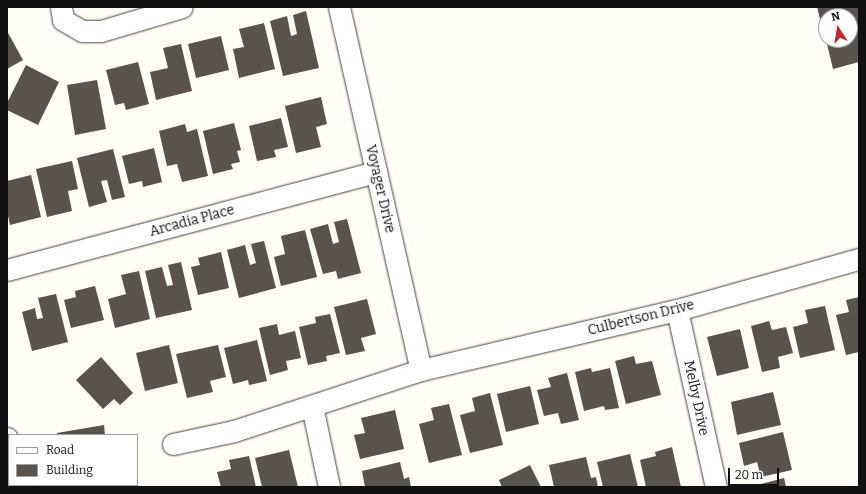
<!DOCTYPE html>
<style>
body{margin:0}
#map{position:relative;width:866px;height:494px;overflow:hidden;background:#fffdf5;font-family:Bitter,serif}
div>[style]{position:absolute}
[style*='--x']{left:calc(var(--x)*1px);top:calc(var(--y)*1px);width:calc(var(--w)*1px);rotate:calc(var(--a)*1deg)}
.building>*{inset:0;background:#5a524d}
.roads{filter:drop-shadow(0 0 1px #444) drop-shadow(0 0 1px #444)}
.minor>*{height:21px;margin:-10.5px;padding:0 10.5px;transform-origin:10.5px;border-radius:10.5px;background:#fff}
span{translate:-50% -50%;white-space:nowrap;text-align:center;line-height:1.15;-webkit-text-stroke:4px #fff;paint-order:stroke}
.street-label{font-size:14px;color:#111}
.frame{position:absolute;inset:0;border:8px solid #111;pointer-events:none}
.legend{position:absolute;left:8px;top:434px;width:130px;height:52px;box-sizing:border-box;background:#fff;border:1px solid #a0a0a0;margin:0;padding:5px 7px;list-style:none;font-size:12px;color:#111}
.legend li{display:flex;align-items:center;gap:8px;height:20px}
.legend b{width:20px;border:1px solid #a0a0a0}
.north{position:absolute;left:818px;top:8px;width:40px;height:40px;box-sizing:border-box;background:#fff;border:1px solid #a0a0a0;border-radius:50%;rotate:348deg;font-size:11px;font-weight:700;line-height:16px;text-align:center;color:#111}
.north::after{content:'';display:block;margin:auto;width:14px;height:18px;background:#c4262e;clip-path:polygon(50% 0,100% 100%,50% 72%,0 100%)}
.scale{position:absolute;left:728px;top:468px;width:51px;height:18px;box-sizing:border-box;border:2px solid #111;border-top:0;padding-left:5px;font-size:12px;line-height:14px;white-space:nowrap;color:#111;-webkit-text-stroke:3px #fff;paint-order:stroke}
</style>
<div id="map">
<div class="building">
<i style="clip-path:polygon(817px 7px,859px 7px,859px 62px,833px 69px,826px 40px,850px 40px,850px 16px,826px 16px,825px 39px)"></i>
<i style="clip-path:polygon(306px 11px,319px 68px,283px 76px,270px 21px,287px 16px,291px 36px,297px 34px,293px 15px)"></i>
<i style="clip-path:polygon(264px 23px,275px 69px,239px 78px,233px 49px,244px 47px,239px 29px)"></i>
<i style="clip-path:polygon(7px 31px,23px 60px,7px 69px)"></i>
<i style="clip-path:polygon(221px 36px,229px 70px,196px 78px,188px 44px)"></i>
<i style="clip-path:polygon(181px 44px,192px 91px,156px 100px,150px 72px,168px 68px,163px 48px)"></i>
<i style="clip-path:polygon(138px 62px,149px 104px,126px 110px,124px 103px,115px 105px,106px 70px)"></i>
<i style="clip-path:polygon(26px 65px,59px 82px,38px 125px,7px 110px,7px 103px)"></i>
<i style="clip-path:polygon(97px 80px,106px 129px,75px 135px,67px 85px)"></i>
<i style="clip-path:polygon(321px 97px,327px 124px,316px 127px,321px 147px,296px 153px,285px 106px)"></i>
<i style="clip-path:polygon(281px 118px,288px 147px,274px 150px,276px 157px,257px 161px,249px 126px)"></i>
<i style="clip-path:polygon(234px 123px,241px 150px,237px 151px,240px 162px,231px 164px,233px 169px,213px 174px,203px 131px)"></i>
<i style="clip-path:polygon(185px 124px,187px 132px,197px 129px,208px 176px,182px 182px,177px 164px,167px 166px,159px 131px)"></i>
<i style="clip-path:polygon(154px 148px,162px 182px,143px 187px,142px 181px,129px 184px,122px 156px)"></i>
<i style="clip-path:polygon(113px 149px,125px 197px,112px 200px,107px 180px,101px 181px,107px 202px,89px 207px,77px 158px)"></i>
<i style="clip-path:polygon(72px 161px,78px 189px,68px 191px,72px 211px,47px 217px,36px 169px)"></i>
<i style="clip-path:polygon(31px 175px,41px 217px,10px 225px,7px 211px,7px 181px)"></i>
<i style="clip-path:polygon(347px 219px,361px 273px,338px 279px,336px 271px,323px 274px,310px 229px,328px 224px,333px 244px,339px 242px,334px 222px)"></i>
<i style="clip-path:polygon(305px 230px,317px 277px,281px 286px,274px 257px,285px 254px,281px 236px)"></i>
<i style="clip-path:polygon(264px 241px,276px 288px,239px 298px,227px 250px,245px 245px,250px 265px,256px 263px,251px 244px)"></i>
<i style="clip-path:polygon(221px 252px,229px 288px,198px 295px,191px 267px,200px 265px,198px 258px)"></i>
<i style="clip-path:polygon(181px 262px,192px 310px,156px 318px,145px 271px,162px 267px,167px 286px,173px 285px,168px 265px)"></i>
<i style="clip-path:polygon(139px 271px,150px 319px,115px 328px,108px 299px,126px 294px,121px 275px)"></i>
<i style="clip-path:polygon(95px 286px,104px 320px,71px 328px,64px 300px,76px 297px,75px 291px)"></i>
<i style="clip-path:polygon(56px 294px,68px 342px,32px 351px,22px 312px,35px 308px,37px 319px,43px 318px,38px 298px)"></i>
<i style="clip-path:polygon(859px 297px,859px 352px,846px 355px,836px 315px,849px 312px,846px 300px)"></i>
<i style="clip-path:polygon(367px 299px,376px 334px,361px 338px,365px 351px,346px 355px,334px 307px)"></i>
<i style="clip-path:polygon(825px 306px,835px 350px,800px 358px,793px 327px,808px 323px,805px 310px)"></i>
<i style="clip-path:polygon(330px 314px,340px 353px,326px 356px,327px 361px,308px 365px,299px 327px,316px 323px,315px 317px)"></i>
<i style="clip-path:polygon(769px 321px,772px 330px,786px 327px,793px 353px,778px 357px,780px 368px,762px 372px,751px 326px)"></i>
<i style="clip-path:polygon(277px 324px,279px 335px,295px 331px,301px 358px,286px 361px,288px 370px,270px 375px,259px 328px)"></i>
<i style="clip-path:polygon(740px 329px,749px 368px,717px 376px,707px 337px)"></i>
<i style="clip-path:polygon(257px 340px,267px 381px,249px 385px,248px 380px,233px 384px,224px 348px)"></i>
<i style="clip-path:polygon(169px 345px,178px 383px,145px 391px,136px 353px)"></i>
<i style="clip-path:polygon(218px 345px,226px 377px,210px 381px,213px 392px,187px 398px,176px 354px)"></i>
<i style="clip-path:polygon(634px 356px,636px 364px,652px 361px,661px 395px,626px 404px,615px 361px)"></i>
<i style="clip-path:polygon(101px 357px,133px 393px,120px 405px,114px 399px,103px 409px,76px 380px)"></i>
<i style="clip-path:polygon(591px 368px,592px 372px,610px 368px,619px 408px,605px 410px,604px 406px,584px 411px,575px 372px)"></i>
<i style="clip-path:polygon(567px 373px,579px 420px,561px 424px,558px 413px,544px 416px,537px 390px,551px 387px,548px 378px)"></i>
<i style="clip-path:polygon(530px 386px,539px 424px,506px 432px,497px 394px)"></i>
<i style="clip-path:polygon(773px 392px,781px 425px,737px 435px,731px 402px)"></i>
<i style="clip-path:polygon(490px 393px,503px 445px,470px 453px,460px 415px,475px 411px,472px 398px)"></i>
<i style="clip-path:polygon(449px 404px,462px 455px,429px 463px,419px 424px,434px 420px,431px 408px)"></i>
<i style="clip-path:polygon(395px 410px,404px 449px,360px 459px,354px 435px,365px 433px,361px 418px)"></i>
<i style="clip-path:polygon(104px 425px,105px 435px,57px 435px,57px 433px)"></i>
<i style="clip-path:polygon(783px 432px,792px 470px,761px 477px,757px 462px,744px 466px,739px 443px)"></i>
<i style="clip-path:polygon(672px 447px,681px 487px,646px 487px,640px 460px,656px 456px,655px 452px)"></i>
<i style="clip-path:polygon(289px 450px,298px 487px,262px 487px,255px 458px)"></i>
<i style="clip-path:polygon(630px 454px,638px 487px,603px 487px,597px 462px)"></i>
<i style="clip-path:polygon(249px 456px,256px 487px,221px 487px,217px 472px,231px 469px,229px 460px)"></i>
<i style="clip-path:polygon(586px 457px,591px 478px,596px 477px,598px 487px,554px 487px,549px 465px)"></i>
<i style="clip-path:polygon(400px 462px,404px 479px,409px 477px,411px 487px,365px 487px,362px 471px)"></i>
<i style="clip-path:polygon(530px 465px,541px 487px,502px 487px,499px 480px)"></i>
<i style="clip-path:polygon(784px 478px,786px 487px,757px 487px,757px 485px)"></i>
<i style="clip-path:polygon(85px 485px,125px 485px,127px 487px,83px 487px)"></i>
</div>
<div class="roads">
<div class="minor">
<i style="--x:61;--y:7;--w:13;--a:81"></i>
<i style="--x:63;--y:20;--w:22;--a:30"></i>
<i style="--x:82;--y:31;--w:19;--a:0"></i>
<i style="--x:101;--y:31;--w:84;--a:-16.5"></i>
<i style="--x:339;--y:7;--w:372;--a:77.3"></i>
<i style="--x:7;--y:270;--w:382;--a:-14.9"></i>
<i style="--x:677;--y:310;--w:181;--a:77.6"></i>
<i style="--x:312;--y:406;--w:83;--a:78.1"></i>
<i style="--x:7;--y:438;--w:9;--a:77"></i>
<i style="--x:173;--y:444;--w:62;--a:-12"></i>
<i style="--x:234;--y:431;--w:197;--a:-18.1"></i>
<i style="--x:421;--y:370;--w:263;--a:-13.2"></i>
<i style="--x:677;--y:310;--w:189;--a:-15.7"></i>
<i style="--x:17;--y:485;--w:2;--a:63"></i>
</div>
</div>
<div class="street-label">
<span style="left:380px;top:189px;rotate:77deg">Voyager Drive</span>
<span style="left:192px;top:221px;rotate:-15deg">Arcadia Place</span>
<span style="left:641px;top:318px;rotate:-14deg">Culbertson Drive</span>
<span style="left:696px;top:398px;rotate:78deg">Melby Drive</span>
</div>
<div class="frame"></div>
<ul class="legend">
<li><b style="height:5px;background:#fff"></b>Road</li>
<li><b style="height:11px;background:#5a524d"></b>Building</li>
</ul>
<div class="north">N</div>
<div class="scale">20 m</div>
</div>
